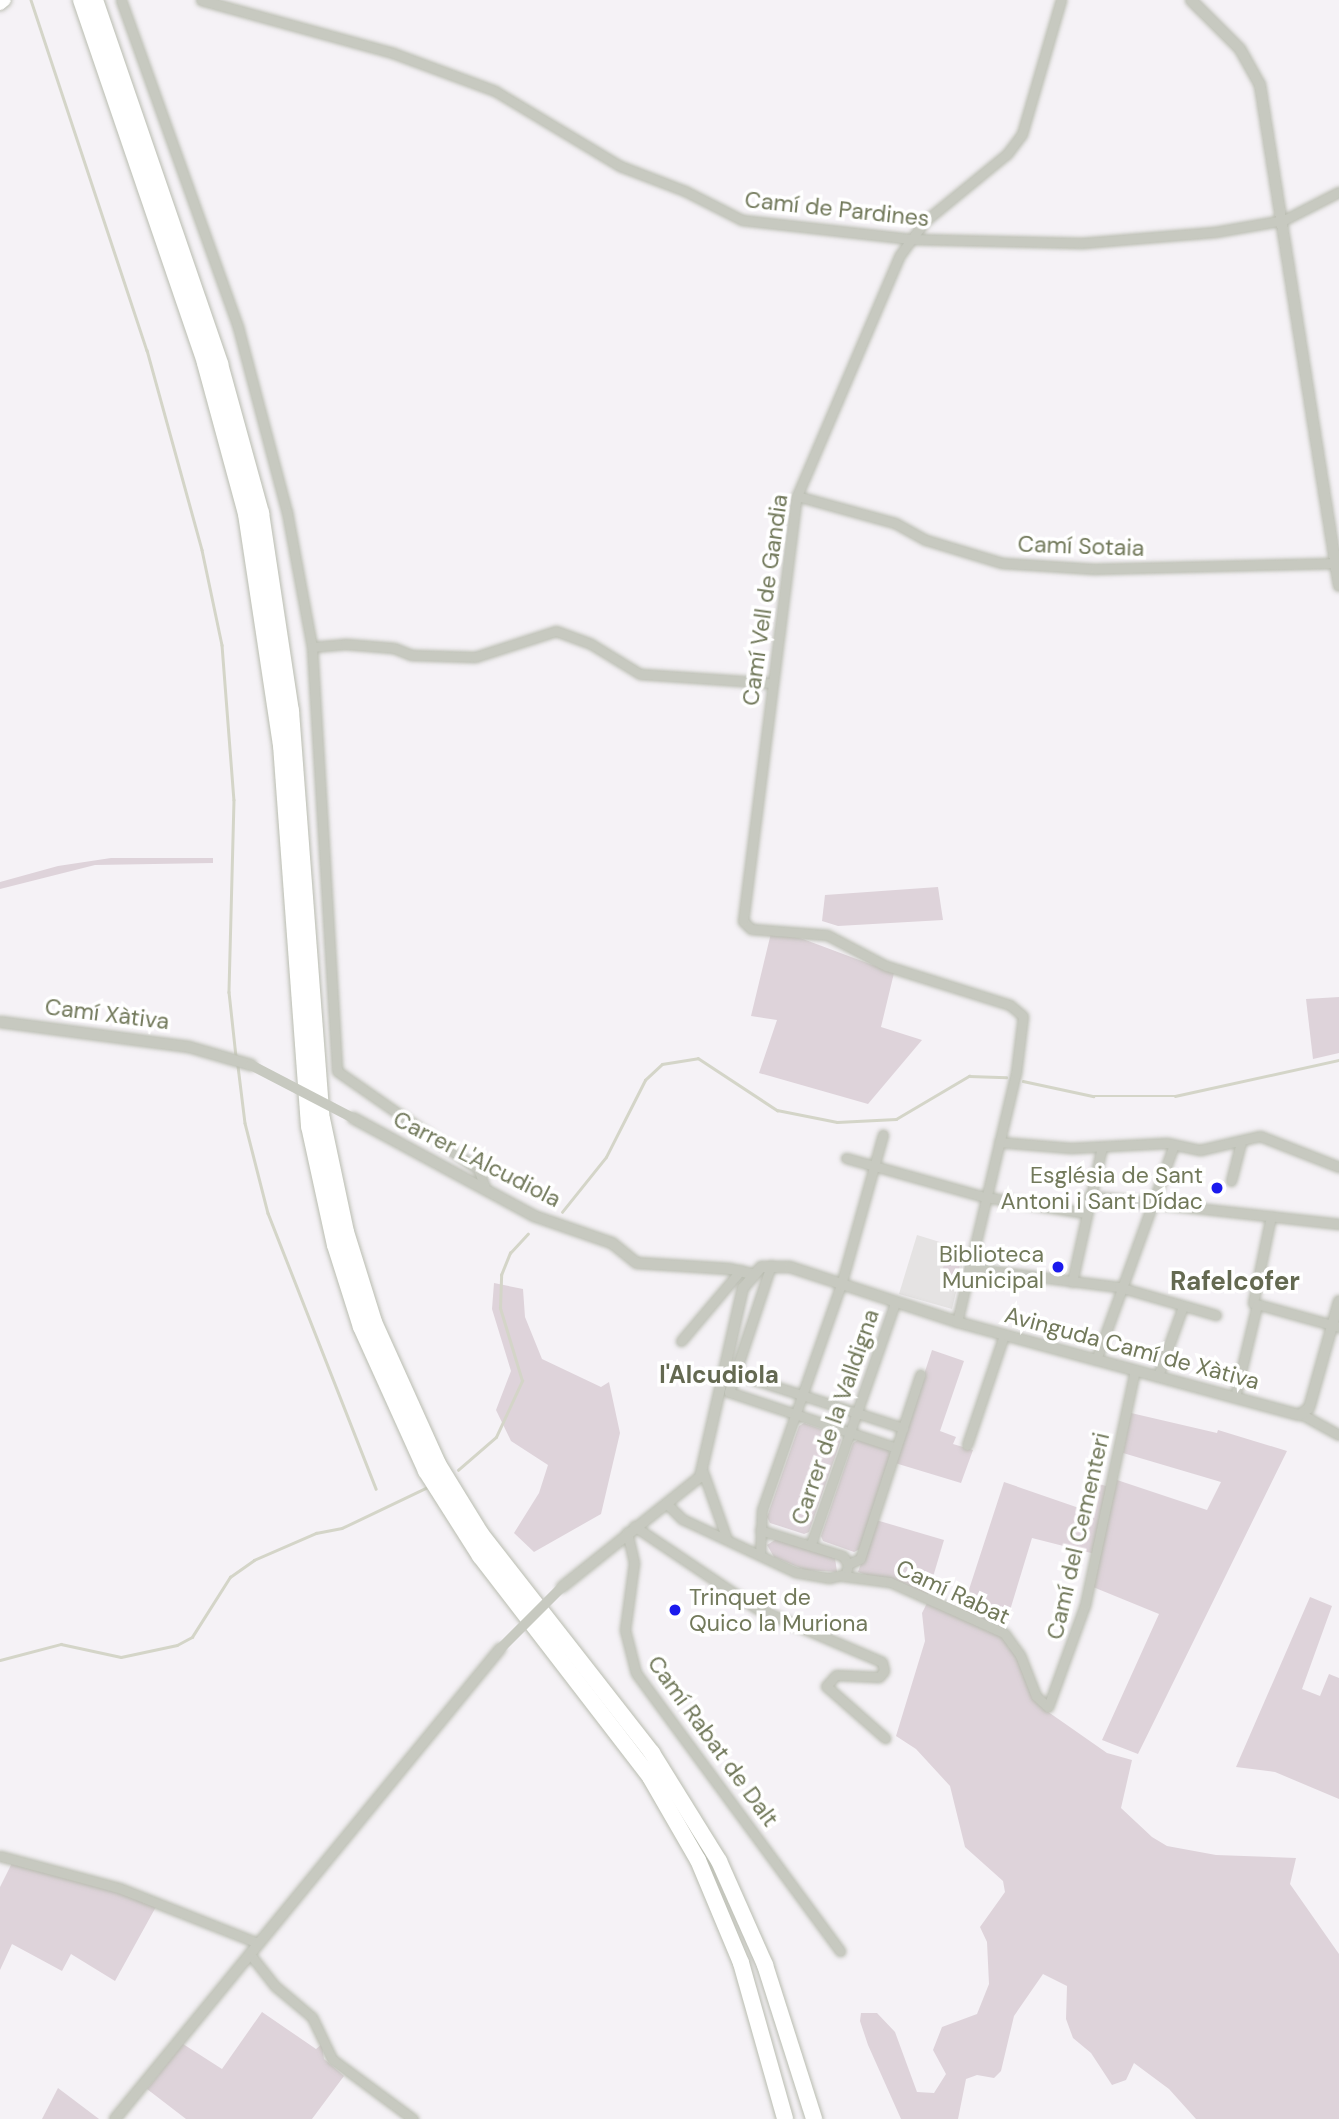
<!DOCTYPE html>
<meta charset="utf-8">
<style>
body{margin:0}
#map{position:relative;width:1339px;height:2119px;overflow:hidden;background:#f5f2f6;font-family:"DM Sans",sans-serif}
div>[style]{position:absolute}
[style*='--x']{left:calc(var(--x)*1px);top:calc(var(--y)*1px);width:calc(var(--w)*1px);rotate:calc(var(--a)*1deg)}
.built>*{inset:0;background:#e5e3e3}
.green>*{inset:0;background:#ded3da}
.stream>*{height:2.5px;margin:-1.25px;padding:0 1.25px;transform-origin:1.25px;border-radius:1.25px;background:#d4d5c8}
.roads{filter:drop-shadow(0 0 2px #b9bcb0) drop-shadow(0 0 2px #b9bcb0)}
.minor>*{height:9px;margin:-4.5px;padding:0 4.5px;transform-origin:4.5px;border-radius:4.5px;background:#c7c9c0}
.tertiary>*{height:10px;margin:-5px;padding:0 5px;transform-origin:5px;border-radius:5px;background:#c7c9c0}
.secondary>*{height:12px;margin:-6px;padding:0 6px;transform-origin:6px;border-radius:6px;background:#fff}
.motorway>*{height:16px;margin:-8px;padding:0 8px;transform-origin:8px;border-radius:8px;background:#fff}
.tertiary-bridge>*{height:10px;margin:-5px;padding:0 5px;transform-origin:5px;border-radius:5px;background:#c7c9c0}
.dots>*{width:19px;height:19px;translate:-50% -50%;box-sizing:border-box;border:4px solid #fff;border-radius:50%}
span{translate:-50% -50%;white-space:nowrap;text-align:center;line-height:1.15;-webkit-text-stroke:7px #fff;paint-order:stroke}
.street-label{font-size:23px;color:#72795b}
.poi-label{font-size:23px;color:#72795b}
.right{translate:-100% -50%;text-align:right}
.left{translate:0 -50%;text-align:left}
.neighbourhood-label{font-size:24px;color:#646951;font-weight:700}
.quarter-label{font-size:26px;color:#646951;font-weight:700}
</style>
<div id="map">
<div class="built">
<i style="clip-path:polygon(917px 1235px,966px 1250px,952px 1309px,899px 1294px)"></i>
</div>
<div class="green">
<i style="clip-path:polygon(111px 858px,213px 858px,213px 863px,95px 865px,0 889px,0 882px,58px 866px)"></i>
<i style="clip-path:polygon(938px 887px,943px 920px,838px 926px,822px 921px,825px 895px)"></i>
<i style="clip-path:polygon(771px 933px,803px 939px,894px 973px,881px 1027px,922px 1040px,868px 1104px,759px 1073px,777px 1020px,751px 1016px)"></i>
<i style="clip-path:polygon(1339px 997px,1339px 1053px,1313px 1059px,1306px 999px)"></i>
<i style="clip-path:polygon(949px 1246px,964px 1250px,955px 1283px,940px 1279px)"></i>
<i style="clip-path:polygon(494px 1283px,523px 1289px,525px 1317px,542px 1359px,601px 1387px,609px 1382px,620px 1433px,601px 1514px,534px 1552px,514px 1533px,539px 1493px,548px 1465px,511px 1441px,496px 1410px,511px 1371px,492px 1309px)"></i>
<i style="clip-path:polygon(932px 1350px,964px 1361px,940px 1431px,956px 1437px,953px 1444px,973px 1450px,961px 1483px,895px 1463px)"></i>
<i style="clip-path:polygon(1131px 1413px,1217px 1433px,1218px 1430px,1287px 1451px,1138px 1754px,1102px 1740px,1159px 1614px,1093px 1587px,1117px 1480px,1207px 1510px,1221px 1482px,1123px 1453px)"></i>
<i style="clip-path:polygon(804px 1423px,838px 1435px,841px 1440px,809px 1532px,804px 1534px,770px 1523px,767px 1517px,799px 1426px)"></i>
<i style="clip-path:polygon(858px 1440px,888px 1449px,891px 1455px,860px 1549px,854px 1552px,823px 1541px,821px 1536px,853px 1443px)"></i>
<i style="clip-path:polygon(1087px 1480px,1109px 1487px,1095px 1554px,1032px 1538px,1004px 1630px,961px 1614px,1004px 1482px,1079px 1508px)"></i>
<i style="clip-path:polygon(876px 1520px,944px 1540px,927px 1597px,858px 1572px)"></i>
<i style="clip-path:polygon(778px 1538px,835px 1558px,837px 1572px,805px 1570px,774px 1557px,767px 1545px)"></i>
<i style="clip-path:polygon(1310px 1597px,1332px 1606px,1302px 1689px,1320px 1696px,1329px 1674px,1339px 1678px,1339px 1799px,1275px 1772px,1236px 1767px)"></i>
<i style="clip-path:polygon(927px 1603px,1000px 1634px,1014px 1651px,1032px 1697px,1044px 1709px,1107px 1753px,1132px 1760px,1121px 1808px,1152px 1837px,1167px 1846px,1216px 1855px,1296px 1858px,1290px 1884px,1339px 1954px,1339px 2119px,1196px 2119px,1169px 2089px,1134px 2063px,1126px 2080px,1112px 2085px,1091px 2053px,1073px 2038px,1066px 2019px,1067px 1986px,1043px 1974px,1014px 2016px,1001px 2071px,994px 2078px,977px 2075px,966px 2079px,958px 2119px,901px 2119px,868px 2045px,860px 2021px,861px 2013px,877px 2013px,895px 2032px,917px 2092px,934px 2093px,946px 2074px,933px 2050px,942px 2027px,977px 2014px,989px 1984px,987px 1942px,980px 1927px,1005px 1892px,1003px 1881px,965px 1847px,950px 1786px,916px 1749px,896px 1736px,925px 1641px,922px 1613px)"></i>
<i style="clip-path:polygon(13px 1861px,157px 1905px,115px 1981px,71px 1954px,62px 1971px,12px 1944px,0 1970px,0 1887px)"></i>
<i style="clip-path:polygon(262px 2012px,316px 2049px,322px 2044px,324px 2059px,344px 2076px,312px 2119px,186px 2119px,147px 2089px,183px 2044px,222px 2069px)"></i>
<i style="clip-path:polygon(58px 2088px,99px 2119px,42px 2119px)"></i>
</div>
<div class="stream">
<i style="--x:31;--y:0;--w:369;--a:71.7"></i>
<i style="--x:147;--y:350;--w:207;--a:74.6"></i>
<i style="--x:202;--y:550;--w:97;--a:78.1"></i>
<i style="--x:222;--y:645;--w:155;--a:85.6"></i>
<i style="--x:234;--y:800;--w:192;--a:91.5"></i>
<i style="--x:229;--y:992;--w:64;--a:83.8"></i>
<i style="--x:238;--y:1066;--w:57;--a:83"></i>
<i style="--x:245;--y:1123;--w:93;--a:75.7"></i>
<i style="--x:268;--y:1213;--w:296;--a:68.6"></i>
<i style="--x:1023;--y:1081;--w:72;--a:12.1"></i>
<i style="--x:1093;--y:1096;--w:82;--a:0"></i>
<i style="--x:1175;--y:1096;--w:168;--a:-12.4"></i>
<i style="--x:562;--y:1212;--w:70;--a:-51.3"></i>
<i style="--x:606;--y:1157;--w:86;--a:-63.1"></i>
<i style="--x:645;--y:1080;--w:23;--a:-43"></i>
<i style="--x:662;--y:1064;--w:36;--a:-9"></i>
<i style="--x:698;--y:1058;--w:95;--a:33.4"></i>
<i style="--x:777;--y:1110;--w:61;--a:11.3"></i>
<i style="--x:837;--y:1122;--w:59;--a:-2.9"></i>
<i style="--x:896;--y:1119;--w:85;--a:-30.5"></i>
<i style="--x:969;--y:1076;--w:37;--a:2"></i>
<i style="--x:458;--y:1470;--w:50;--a:-41"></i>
<i style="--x:496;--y:1437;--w:62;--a:-65.1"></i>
<i style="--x:522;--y:1381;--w:76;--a:-106.8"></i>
<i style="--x:500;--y:1308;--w:33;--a:-88"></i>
<i style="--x:501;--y:1275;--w:24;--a:-68"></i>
<i style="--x:510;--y:1253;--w:26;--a:-47"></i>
<i style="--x:0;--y:1660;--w:63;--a:-14.7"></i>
<i style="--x:61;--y:1644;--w:61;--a:12.2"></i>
<i style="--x:121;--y:1657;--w:57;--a:-12.1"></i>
<i style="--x:177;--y:1645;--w:17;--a:-28"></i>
<i style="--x:192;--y:1637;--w:71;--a:-57.7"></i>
<i style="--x:230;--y:1577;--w:29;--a:-35"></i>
<i style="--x:254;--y:1560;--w:68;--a:-23.5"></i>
<i style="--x:316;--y:1533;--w:26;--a:-11"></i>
<i style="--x:342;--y:1528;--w:93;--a:-25.5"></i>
</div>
<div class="roads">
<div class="minor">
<i style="--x:121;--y:0;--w:347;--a:70.3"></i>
<i style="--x:238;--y:327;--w:191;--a:75.2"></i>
<i style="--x:287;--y:512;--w:137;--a:79.5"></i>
<i style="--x:312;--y:647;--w:425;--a:86.6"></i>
<i style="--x:337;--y:1071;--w:172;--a:34.8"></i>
<i style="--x:478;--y:1169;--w:19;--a:69"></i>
<i style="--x:201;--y:0;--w:199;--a:15.4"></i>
<i style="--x:393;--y:53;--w:109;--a:20.4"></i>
<i style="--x:495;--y:91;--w:146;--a:31"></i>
<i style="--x:620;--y:166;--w:70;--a:21"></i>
<i style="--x:685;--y:191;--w:64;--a:27"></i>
<i style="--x:742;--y:220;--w:170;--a:6.4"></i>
<i style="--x:911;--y:239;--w:171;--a:1.3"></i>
<i style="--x:1082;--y:243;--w:133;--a:-4.7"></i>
<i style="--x:1215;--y:232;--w:70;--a:-9.9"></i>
<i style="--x:1284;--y:220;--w:62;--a:-27"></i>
<i style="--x:797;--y:496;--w:102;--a:15.4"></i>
<i style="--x:895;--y:523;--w:35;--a:29"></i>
<i style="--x:926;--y:540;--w:79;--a:16.8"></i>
<i style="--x:1002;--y:563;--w:93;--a:3.7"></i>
<i style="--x:1095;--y:569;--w:239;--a:-1.4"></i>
<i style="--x:312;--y:647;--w:33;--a:-5"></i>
<i style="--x:345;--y:644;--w:49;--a:4.7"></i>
<i style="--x:394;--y:648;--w:18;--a:22"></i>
<i style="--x:411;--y:655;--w:64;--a:1.8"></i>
<i style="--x:475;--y:657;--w:85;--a:-17.8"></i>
<i style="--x:556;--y:631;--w:37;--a:20"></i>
<i style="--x:591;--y:644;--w:57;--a:31.5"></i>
<i style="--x:640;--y:674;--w:131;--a:3.9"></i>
<i style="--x:999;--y:1142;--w:72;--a:4.8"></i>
<i style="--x:1071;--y:1148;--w:96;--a:-3"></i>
<i style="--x:1167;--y:1143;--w:34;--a:12"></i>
<i style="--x:1200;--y:1150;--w:62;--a:-13.1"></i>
<i style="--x:1260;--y:1136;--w:85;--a:21.4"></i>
<i style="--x:846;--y:1158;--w:144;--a:15.7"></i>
<i style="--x:985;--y:1197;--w:102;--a:9"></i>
<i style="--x:1231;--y:1181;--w:40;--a:-75.6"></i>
<i style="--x:1089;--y:1196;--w:252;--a:6.4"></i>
<i style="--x:1271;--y:1216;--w:89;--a:101.7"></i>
<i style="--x:1253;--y:1303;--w:89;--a:15.6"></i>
<i style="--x:771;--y:1265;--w:134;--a:108.3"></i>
<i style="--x:729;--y:1392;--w:176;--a:18.5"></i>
<i style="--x:969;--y:1268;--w:151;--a:7.2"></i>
<i style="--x:1119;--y:1287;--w:101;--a:16.1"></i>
<i style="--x:1072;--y:1282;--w:138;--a:-77.5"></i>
<i style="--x:957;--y:1322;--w:256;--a:-76.7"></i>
<i style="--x:1016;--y:1073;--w:57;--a:-83"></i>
<i style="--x:1023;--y:1016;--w:17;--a:-140"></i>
<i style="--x:1010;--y:1005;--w:130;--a:-162.5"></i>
<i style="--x:886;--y:966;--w:67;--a:-152.3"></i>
<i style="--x:827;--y:935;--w:76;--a:-175.5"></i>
<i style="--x:751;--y:929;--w:11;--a:-135"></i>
<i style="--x:743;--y:921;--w:428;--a:-82.8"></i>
<i style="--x:797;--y:496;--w:262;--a:-66.9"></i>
<i style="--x:900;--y:255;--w:42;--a:-53.7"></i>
<i style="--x:925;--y:221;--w:106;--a:-39.3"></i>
<i style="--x:1007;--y:154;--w:25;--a:-53"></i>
<i style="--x:1022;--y:134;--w:140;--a:-73.8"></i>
<i style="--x:681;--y:1341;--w:93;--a:-49.8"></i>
<i style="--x:1096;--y:1360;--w:229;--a:-70.1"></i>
<i style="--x:734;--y:1373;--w:178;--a:18"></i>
<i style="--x:1158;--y:1376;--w:74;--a:-70.3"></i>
<i style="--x:1235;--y:1397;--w:95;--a:-76.6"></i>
<i style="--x:1301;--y:1414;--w:43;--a:28.9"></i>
<i style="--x:967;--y:1445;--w:116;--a:-71.4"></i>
<i style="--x:703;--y:1472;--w:69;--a:70.5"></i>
<i style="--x:666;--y:1503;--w:23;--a:45"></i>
<i style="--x:682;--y:1519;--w:125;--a:25.1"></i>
<i style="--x:795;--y:1572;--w:35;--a:10"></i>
<i style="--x:829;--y:1578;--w:17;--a:-13"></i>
<i style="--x:846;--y:1574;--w:10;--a:-79"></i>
<i style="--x:848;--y:1564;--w:9;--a:-122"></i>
<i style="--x:843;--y:1556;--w:87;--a:-162.6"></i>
<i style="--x:634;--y:1526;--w:147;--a:33.9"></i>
<i style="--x:756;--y:1608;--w:137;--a:23.2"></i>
<i style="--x:882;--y:1662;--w:9;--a:77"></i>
<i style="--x:884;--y:1671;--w:8;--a:130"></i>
<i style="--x:879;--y:1677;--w:43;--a:-177.3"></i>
<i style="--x:836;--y:1675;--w:15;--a:132"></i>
<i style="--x:826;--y:1686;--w:79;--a:41.4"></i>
<i style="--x:627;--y:1532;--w:32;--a:77"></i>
<i style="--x:634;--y:1563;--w:68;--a:97.7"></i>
<i style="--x:625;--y:1630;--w:44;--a:75.7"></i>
<i style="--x:636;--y:1673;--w:345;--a:53.7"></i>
<i style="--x:811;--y:1544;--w:255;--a:-70.8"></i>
<i style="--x:760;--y:1554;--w:44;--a:-87.4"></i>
<i style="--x:762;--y:1510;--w:238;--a:-70.7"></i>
<i style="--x:841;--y:1285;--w:156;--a:-74.4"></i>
<i style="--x:848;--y:1564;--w:13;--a:-23"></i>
<i style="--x:860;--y:1559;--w:194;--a:-71.9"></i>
<i style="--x:843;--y:1576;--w:47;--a:7.3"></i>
<i style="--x:890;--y:1582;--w:125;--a:24.1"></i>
<i style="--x:1004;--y:1633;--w:27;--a:54"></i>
<i style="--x:1020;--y:1655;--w:44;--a:68.7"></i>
<i style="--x:1036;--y:1696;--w:16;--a:43"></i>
<i style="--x:1048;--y:1707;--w:109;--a:-70.1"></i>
<i style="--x:1085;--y:1605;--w:240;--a:-78"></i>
<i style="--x:0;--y:1856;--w:123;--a:15.1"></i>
<i style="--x:119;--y:1888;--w:149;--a:21.6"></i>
<i style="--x:249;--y:1953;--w:42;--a:51.8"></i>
<i style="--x:275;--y:1986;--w:48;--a:40"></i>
<i style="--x:312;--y:2017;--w:47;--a:64.5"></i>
<i style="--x:332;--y:2059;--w:101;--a:36.5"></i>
</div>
<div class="tertiary">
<i style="--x:1191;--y:0;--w:69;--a:45"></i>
<i style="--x:1240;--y:49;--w:41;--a:60.9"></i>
<i style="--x:1260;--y:85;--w:507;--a:81.04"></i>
<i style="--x:0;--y:1022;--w:191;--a:7.5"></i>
<i style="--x:189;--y:1047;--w:65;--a:16.2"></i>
<i style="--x:353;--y:1118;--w:206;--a:28.4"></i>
<i style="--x:534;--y:1216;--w:83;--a:19.1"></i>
<i style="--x:612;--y:1243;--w:32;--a:39"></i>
<i style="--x:637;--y:1263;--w:93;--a:3.7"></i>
<i style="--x:730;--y:1269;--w:22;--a:13"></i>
<i style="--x:562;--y:1587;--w:176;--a:-38.6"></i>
<i style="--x:700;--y:1477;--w:194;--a:-77.2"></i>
<i style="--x:743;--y:1288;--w:28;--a:-49"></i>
<i style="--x:761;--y:1267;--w:29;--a:0"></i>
<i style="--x:790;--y:1267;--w:176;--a:18.2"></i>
<i style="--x:957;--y:1322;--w:354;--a:15.2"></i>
<i style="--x:1299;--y:1415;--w:12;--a:-35"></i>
<i style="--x:1309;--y:1408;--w:111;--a:-74.3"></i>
<i style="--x:115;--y:2119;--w:608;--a:-50.68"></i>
</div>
<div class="secondary">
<i style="--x:0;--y:4;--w:6;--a:-39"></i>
</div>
<div class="motorway">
<i style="--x:81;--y:0;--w:384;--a:71.1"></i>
<i style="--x:205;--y:363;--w:156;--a:74.8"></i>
<i style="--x:246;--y:514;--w:234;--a:81.4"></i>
<i style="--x:281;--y:745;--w:382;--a:85.8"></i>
<i style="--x:309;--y:1126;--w:122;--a:77.7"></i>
<i style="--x:335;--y:1245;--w:86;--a:72.4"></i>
<i style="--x:361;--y:1327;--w:158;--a:65.7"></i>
<i style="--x:426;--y:1471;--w:101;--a:57.6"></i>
<i style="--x:480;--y:1556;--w:279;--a:52.4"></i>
<i style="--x:650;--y:1777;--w:96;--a:60"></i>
<i style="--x:698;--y:1860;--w:112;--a:67.3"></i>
<i style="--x:741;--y:1963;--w:162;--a:74.2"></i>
<i style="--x:95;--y:0;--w:385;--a:71"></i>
<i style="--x:220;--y:364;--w:155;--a:74.6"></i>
<i style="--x:261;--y:513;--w:200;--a:81.4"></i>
<i style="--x:291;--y:711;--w:409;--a:85.7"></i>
<i style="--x:322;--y:1119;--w:116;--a:78"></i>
<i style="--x:346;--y:1232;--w:94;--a:72.7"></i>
<i style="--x:374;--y:1322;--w:156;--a:65.7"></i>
<i style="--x:438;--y:1464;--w:82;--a:58.4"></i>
<i style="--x:481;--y:1534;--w:278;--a:52"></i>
<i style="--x:652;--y:1753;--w:127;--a:58.2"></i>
<i style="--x:719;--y:1861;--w:114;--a:66.1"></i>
<i style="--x:765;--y:1965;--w:162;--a:72.3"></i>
</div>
</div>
<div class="tertiary-bridge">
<i style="--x:251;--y:1065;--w:115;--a:27.5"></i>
<i style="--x:500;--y:1649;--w:88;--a:-45"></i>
</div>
<div class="dots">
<i style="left:1217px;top:1188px;background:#1b1aed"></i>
<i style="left:1058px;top:1267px;background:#1b1aed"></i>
<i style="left:675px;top:1610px;background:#1b1aed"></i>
</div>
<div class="street-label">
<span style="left:837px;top:209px;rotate:6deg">Camí de Pardines</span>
<span style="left:1081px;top:546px;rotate:2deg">Camí Sotaia</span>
<span style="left:765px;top:600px;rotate:-82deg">Camí Vell de Gandia</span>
<span style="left:107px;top:1014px;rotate:7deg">Camí Xàtiva</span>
<span style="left:477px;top:1159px;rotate:27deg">Carrer L'Alcudiola</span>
<span style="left:1132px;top:1348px;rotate:15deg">Avinguda Camí de Xàtiva</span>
<span style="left:835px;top:1417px;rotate:-71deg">Carrer de la Valldigna</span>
<span style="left:1078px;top:1536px;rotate:-77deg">Camí del Cementeri</span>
<span style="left:953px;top:1592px;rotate:25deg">Camí Rabat</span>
<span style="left:713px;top:1741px;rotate:54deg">Camí Rabat de Dalt</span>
</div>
<div class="poi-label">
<span class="right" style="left:1203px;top:1188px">Església de Sant<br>Antoni i Sant Dídac</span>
<span class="right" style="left:1044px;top:1267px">Biblioteca<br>Municipal</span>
<span class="left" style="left:689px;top:1610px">Trinquet de<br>Quico la Muriona</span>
</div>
<div class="neighbourhood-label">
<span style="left:719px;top:1375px">l'Alcudiola</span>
</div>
<div class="quarter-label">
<span style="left:1235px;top:1282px">Rafelcofer</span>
</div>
</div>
